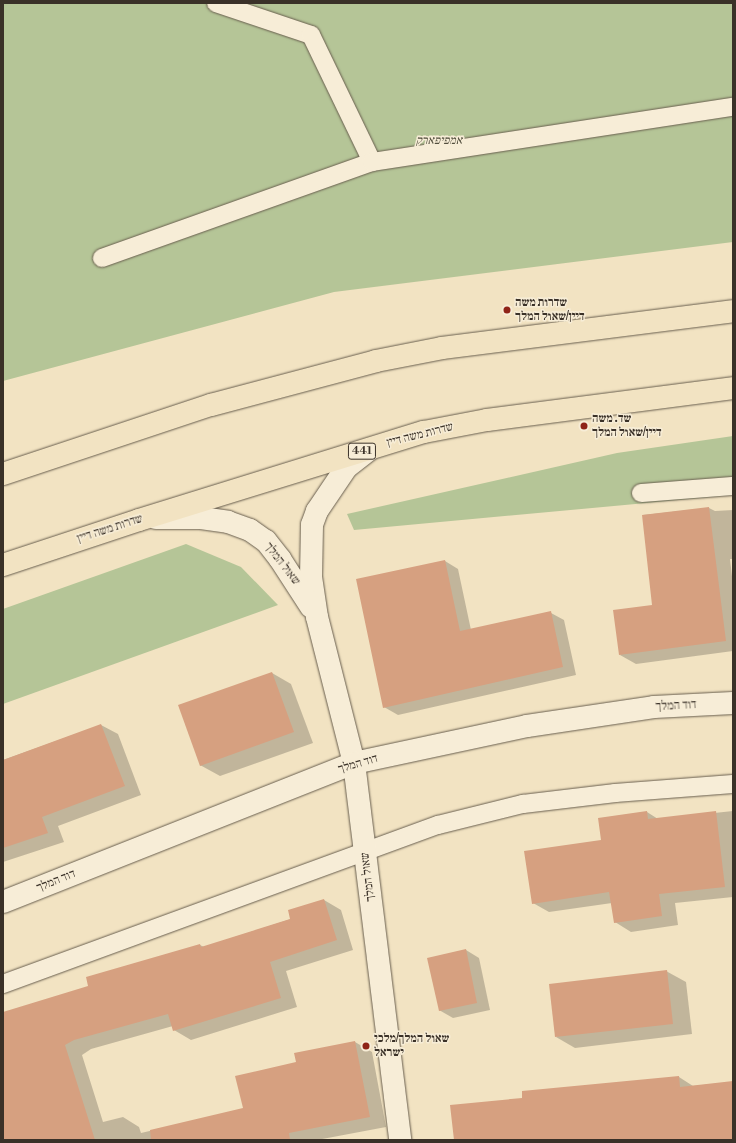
<!DOCTYPE html>
<meta charset="utf-8">
<style>
body{margin:0}
#map{position:relative;width:736px;height:1143px;overflow:hidden;background:#f2e3c2;font-family:"Libre Bodoni","Frank Ruhl Libre",serif}
div>[style]{position:absolute}
[style*='--x']{left:calc(var(--x)*1px);top:calc(var(--y)*1px);width:calc(var(--w)*1px);rotate:calc(var(--a)*1deg)}
.green>*{inset:0;background:#b5c597}
.shadow>*{inset:0;background:#0003}
.building>*{inset:0;background:#d6a080}
.roads{filter:drop-shadow(0 0 1px #685e4e) drop-shadow(0 0 1px #685e4e)}
.lane>*{height:18px;margin:-9px;padding:0 9px;transform-origin:9px;border-radius:9px;background:#f7edd7}
.street>*{height:22px;margin:-11px;padding:0 11px;transform-origin:11px;border-radius:11px;background:#f7edd7}
.secondary>*{height:22px;margin:-11px;padding:0 11px;transform-origin:11px;border-radius:11px;background:#f7edd7}
.primary>*{height:22px;margin:-11px;padding:0 11px;transform-origin:11px;border-radius:11px;background:#f2e3c2}
.dots>*{width:11px;height:11px;translate:-50% -50%;box-sizing:border-box;border:2px solid #f7edd7;border-radius:50%}
span{translate:-50% -50%;white-space:nowrap;text-align:center;line-height:1.15;-webkit-text-stroke:3px #f7edd7;paint-order:stroke}
.shield-label span{padding:1px 3px;background:#f7edd7;border:1px solid;border-radius:3px;-webkit-text-stroke-width:0}
.shield-label{font-size:11px;color:#3a3128;font-weight:700}
.park-label{font-size:12px;color:#534f3e;font-style:italic}
.poi-label{font-size:12px;color:#3a3128;font-weight:700}
.left{translate:0 -50%;text-align:left}
.street-label{font-size:12px;color:#3a3128}
.frame{position:absolute;inset:0;border:4px solid #3a3128;pointer-events:none}
</style>
<div id="map">
<div class="green">
<i style="clip-path:polygon(3px 3px,733px 3px,733px 242px,334px 292px,3px 381px)"></i>
<i style="clip-path:polygon(733px 436px,733px 495px,354px 530px,347px 514px,617px 453px)"></i>
<i style="clip-path:polygon(186px 544px,241px 567px,278px 605px,3px 704px,3px 609px)"></i>
</div>
<div class="shadow">
<i style="clip-path:polygon(709px 508px,715px 511px,733px 510px,733px 559px,730px 559px,733px 585px,733px 651px,636px 664px,620px 655px,654px 606px,643px 515px)"></i>
<i style="clip-path:polygon(445px 561px,458px 569px,471px 630px,551px 613px,564px 620px,576px 675px,398px 715px,384px 707px)"></i>
<i style="clip-path:polygon(272px 673px,291px 684px,313px 743px,220px 776px,200px 765px)"></i>
<i style="clip-path:polygon(101px 725px,118px 734px,141px 795px,58px 826px,64px 842px,3px 862px,3px 760px)"></i>
<i style="clip-path:polygon(733px 811px,733px 897px,675px 903px,678px 925px,631px 932px,615px 922px,612px 903px,549px 912px,533px 903px,603px 841px,647px 812px,658px 819px)"></i>
<i style="clip-path:polygon(324px 900px,341px 910px,353px 950px,286px 971px,297px 1007px,191px 1040px,174px 1030px,173px 1026px,91px 1049px,82px 1055px,103px 1122px,123px 1117px,139px 1127px,141px 1133px,244px 1109px,297px 1062px,355px 1042px,372px 1052px,386px 1127px,317px 1140px,10px 1140px,3px 1131px,3px 1019px,200px 945px,204px 947px,291px 919px)"></i>
<i style="clip-path:polygon(466px 950px,479px 958px,490px 1010px,453px 1018px,439px 1010px)"></i>
<i style="clip-path:polygon(666px 971px,686px 982px,692px 1034px,575px 1048px,556px 1037px)"></i>
<i style="clip-path:polygon(679px 1077px,693px 1086px,733px 1082px,733px 1140px,455px 1140px,523px 1099px)"></i>
</div>
<div class="building">
<i style="clip-path:polygon(709px 507px,726px 641px,619px 655px,613px 610px,652px 605px,642px 515px)"></i>
<i style="clip-path:polygon(445px 560px,460px 631px,551px 611px,563px 667px,383px 708px,356px 579px)"></i>
<i style="clip-path:polygon(272px 672px,294px 732px,200px 766px,178px 705px)"></i>
<i style="clip-path:polygon(101px 724px,125px 786px,42px 817px,48px 833px,3px 848px,3px 760px)"></i>
<i style="clip-path:polygon(647px 811px,648px 819px,716px 811px,725px 887px,659px 894px,662px 916px,614px 923px,609px 892px,532px 904px,524px 851px,601px 840px,598px 818px)"></i>
<i style="clip-path:polygon(324px 899px,337px 940px,270px 962px,281px 998px,173px 1031px,168px 1014px,74px 1040px,65px 1045px,95px 1140px,3px 1140px,3px 1012px,88px 986px,86px 977px,200px 944px,201px 947px,290px 919px,288px 910px)"></i>
<i style="clip-path:polygon(466px 949px,477px 1003px,439px 1011px,427px 958px)"></i>
<i style="clip-path:polygon(667px 970px,673px 1024px,555px 1037px,549px 984px)"></i>
<i style="clip-path:polygon(355px 1041px,370px 1117px,289px 1133px,290px 1140px,151px 1140px,150px 1130px,243px 1108px,235px 1076px,296px 1062px,294px 1053px)"></i>
<i style="clip-path:polygon(679px 1076px,680px 1087px,733px 1081px,733px 1140px,454px 1140px,450px 1105px,522px 1098px,522px 1091px)"></i>
</div>
<div class="roads">
<div class="lane">
<i style="--x:216;--y:3;--w:100;--a:18.6"></i>
<i style="--x:311;--y:35;--w:141;--a:64.3"></i>
<i style="--x:102;--y:258;--w:287;--a:-19.6"></i>
<i style="--x:372;--y:162;--w:365;--a:-8.7"></i>
<i style="--x:641;--y:493;--w:92;--a:-4.4"></i>
<i style="--x:3;--y:984;--w:463;--a:-20.1"></i>
<i style="--x:438;--y:825;--w:88;--a:-13.9"></i>
<i style="--x:523;--y:804;--w:93;--a:-6.8"></i>
<i style="--x:615;--y:793;--w:118;--a:-4.4"></i>
</div>
<div class="street">
<i style="--x:3;--y:902;--w:378;--a:-21.6"></i>
<i style="--x:354;--y:763;--w:177;--a:-12.1"></i>
<i style="--x:527;--y:726;--w:128;--a:-8.5"></i>
<i style="--x:654;--y:707;--w:79;--a:-2.9"></i>
</div>
<div class="secondary">
<i style="--x:370;--y:449;--w:31;--a:142"></i>
<i style="--x:346;--y:468;--w:52;--a:124"></i>
<i style="--x:317;--y:511;--w:15;--a:110"></i>
<i style="--x:312;--y:525;--w:52;--a:91.1"></i>
<i style="--x:311;--y:577;--w:40;--a:81.5"></i>
<i style="--x:317;--y:617;--w:151;--a:75.8"></i>
<i style="--x:354;--y:763;--w:380;--a:83"></i>
<i style="--x:156;--y:518;--w:45;--a:0"></i>
<i style="--x:201;--y:518;--w:27;--a:8"></i>
<i style="--x:228;--y:522;--w:23;--a:20"></i>
<i style="--x:250;--y:530;--w:19;--a:35"></i>
<i style="--x:266;--y:541;--w:23;--a:52"></i>
<i style="--x:280;--y:559;--w:57;--a:57.1"></i>
</div>
<div class="primary">
<i style="--x:3;--y:474;--w:219;--a:-18.4"></i>
<i style="--x:211;--y:405;--w:171;--a:-14.9"></i>
<i style="--x:376;--y:361;--w:67;--a:-11.1"></i>
<i style="--x:442;--y:348;--w:293;--a:-7.2"></i>
<i style="--x:3;--y:565;--w:143;--a:-18.3"></i>
<i style="--x:139;--y:520;--w:298;--a:-17.2"></i>
<i style="--x:424;--y:432;--w:64;--a:-10.8"></i>
<i style="--x:487;--y:420;--w:248;--a:-7.4"></i>
</div>
</div>
<div class="dots">
<i style="left:507px;top:310px;background:#8f2418"></i>
<i style="left:584px;top:426px;background:#8f2418"></i>
<i style="left:366px;top:1046px;background:#8f2418"></i>
</div>
<div class="shield-label">
<span style="left:362px;top:451px">441</span>
</div>
<div class="park-label">
<span style="left:439px;top:141px">אמפיפארק</span>
</div>
<div class="poi-label">
<span class="left" style="left:515px;top:310px">שדרות משה<br>דיין/שאול המלך</span>
<span class="left" style="left:592px;top:426px">שד. משה<br>דיין/שאול המלך</span>
<span class="left" style="left:374px;top:1046px">שאול המלך/מלכי<br>ישראל</span>
</div>
<div class="street-label">
<span style="left:420px;top:435px;rotate:-14deg">שדרות משה דיין</span>
<span style="left:110px;top:529px;rotate:-18deg">שדרות משה דיין</span>
<span style="left:282px;top:564px;rotate:52deg">שאול המלך</span>
<span style="left:676px;top:706px;rotate:-3deg">דוד המלך</span>
<span style="left:358px;top:764px;rotate:-16deg">דוד המלך</span>
<span style="left:368px;top:877px;rotate:-97deg">שאול המלך</span>
<span style="left:56px;top:881px;rotate:-22deg">דוד המלך</span>
</div>
<div class="frame"></div>
</div>
